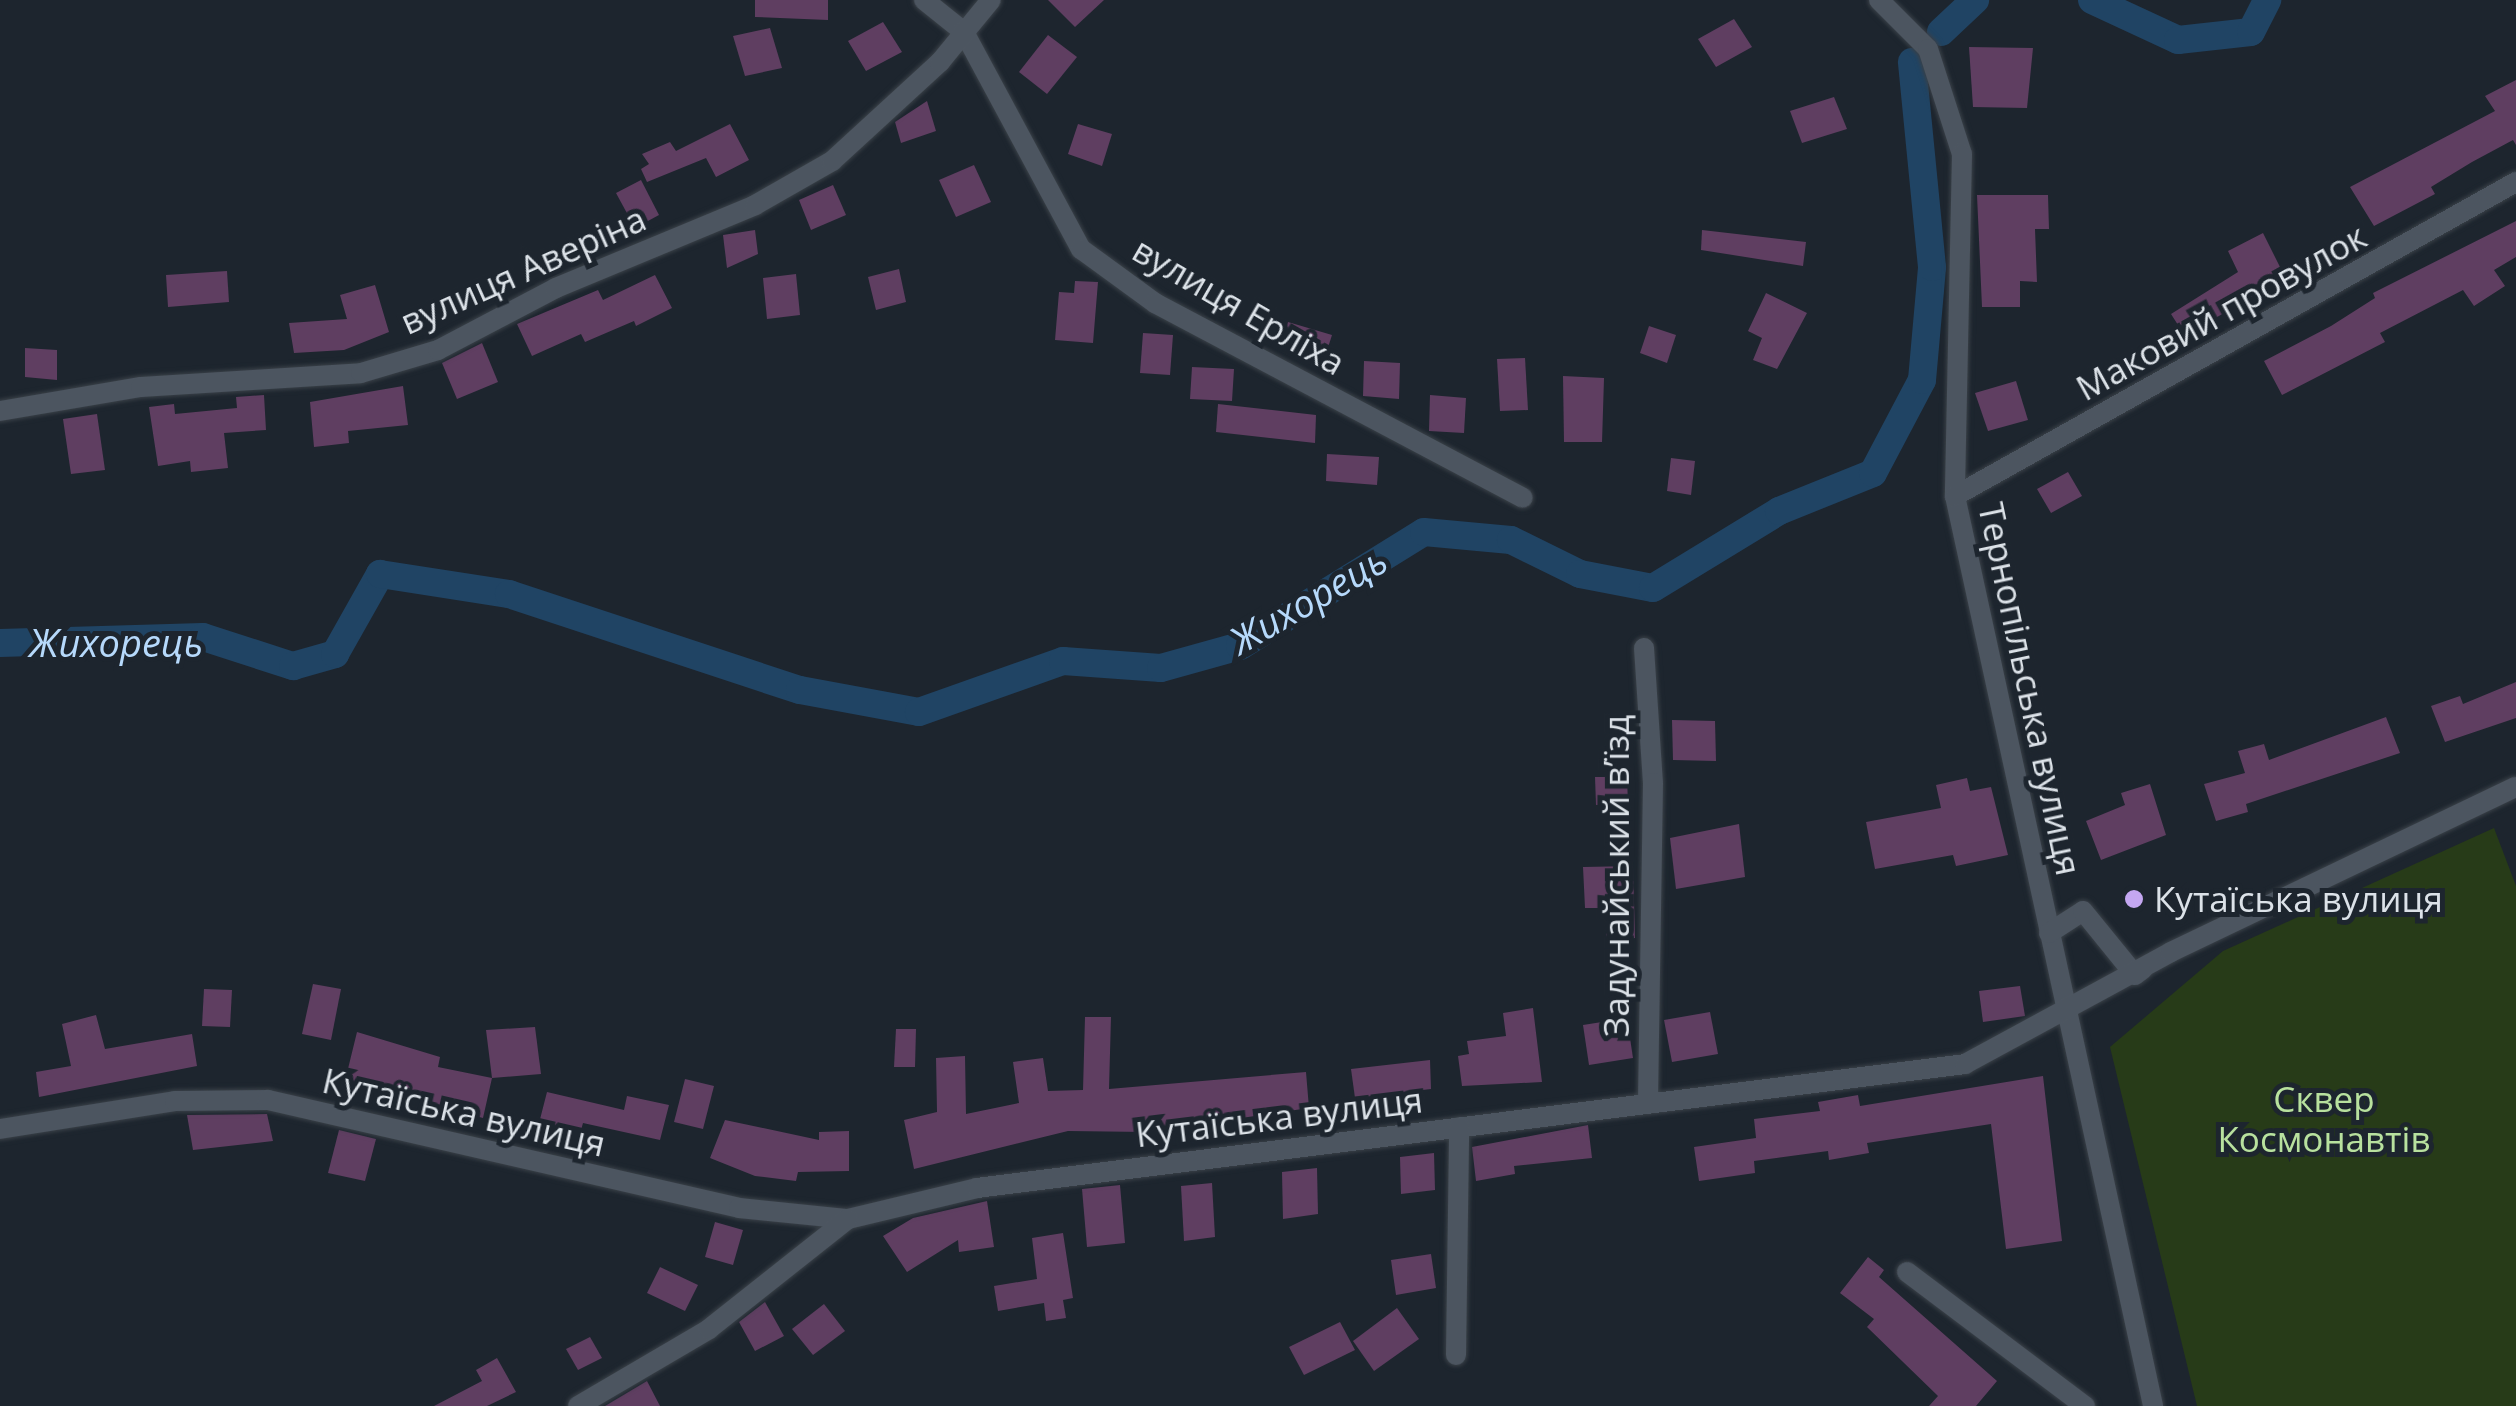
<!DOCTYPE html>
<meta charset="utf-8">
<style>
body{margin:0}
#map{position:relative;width:2516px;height:1406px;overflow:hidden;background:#1d252e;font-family:"Open Sans",sans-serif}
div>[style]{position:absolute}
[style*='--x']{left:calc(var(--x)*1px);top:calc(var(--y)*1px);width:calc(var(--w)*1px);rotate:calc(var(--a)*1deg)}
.green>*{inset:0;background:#273b18}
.canal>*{height:28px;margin:-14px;padding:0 14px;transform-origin:14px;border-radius:14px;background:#204464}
.building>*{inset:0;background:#5f3e61}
.roads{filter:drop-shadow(0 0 2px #3a4148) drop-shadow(0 0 2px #3a4148)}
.street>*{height:20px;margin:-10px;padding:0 10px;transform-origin:10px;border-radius:10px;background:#4c5560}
.dots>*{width:28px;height:28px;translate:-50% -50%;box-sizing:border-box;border:5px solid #1d252e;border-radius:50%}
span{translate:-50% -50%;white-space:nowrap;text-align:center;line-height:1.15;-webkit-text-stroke:10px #1d252e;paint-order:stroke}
.street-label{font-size:35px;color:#dce2e8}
.poi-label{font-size:35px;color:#dce2e8}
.left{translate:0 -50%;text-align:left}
.park-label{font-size:35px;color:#b8e19e}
.water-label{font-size:38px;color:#b6d9fb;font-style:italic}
</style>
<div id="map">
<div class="green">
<i style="clip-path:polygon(2494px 828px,2516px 886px,2516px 1406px,2197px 1406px,2110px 1047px,2223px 951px)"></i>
</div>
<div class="canal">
<i style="--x:2092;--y:0;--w:95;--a:24.9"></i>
<i style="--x:2178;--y:40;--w:73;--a:-6.3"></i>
<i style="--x:2251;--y:32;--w:36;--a:-63"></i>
<i style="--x:1941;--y:32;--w:47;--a:-43.3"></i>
<i style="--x:0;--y:643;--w:203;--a:-1.7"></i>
<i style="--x:203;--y:637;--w:95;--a:17.9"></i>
<i style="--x:293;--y:666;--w:44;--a:-15.9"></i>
<i style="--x:335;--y:654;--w:92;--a:-60.6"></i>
<i style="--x:380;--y:574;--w:131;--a:8.8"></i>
<i style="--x:509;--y:594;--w:306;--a:18.3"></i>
<i style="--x:800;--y:690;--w:121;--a:10.5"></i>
<i style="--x:919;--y:712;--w:153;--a:-19.5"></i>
<i style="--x:1063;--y:661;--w:98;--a:4.1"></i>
<i style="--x:1161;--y:668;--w:82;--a:-15.6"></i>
<i style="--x:1240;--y:646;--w:216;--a:-31.8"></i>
<i style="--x:1424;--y:532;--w:87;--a:5.3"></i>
<i style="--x:1511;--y:540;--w:77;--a:26.2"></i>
<i style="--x:1580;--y:574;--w:74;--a:10.9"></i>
<i style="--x:1653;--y:588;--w:148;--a:-31.4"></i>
<i style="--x:1779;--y:511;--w:101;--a:-22"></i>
<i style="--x:1873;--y:473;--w:105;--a:-62.2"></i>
<i style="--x:1922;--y:380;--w:113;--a:-84.9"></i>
<i style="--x:1932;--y:267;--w:206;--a:-95.6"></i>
</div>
<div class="building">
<i style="clip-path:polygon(755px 0,828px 0,828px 20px,755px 17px)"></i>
<i style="clip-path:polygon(1048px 0,1104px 0,1075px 27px)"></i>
<i style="clip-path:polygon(1734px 19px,1752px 47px,1716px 67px,1698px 39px)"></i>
<i style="clip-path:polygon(883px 22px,902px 52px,866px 71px,848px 41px)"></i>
<i style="clip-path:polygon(770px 28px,782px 68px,745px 76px,733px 36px)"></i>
<i style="clip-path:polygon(1048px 35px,1077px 57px,1047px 94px,1019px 72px)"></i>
<i style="clip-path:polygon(1969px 47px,2033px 48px,2027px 108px,1973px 107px)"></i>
<i style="clip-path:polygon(2516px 80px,2516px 145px,2513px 140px,2472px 162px,2431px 187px,2435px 194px,2374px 226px,2350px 187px,2495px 111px,2485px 96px)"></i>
<i style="clip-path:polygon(1834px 97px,1847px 129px,1802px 143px,1790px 111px)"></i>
<i style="clip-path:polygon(927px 101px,936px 131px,901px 143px,895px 122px)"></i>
<i style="clip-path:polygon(730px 124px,749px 160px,716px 177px,706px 158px,647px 182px,641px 169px,649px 164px,642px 154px,670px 142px,676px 151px)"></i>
<i style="clip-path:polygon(1078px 124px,1112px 134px,1102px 166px,1068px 154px)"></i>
<i style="clip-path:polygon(974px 165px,991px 202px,956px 217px,939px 180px)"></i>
<i style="clip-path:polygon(641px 180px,659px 215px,635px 228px,616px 193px)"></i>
<i style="clip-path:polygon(833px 185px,846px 215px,811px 230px,799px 200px)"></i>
<i style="clip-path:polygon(1977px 195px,2048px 195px,2049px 229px,2035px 229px,2037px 282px,2020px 281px,2020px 307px,1982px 307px)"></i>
<i style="clip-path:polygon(2516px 221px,2516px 257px,2494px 270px,2505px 286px,2474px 306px,2463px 290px,2380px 333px,2385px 342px,2282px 395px,2264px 361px,2331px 326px,2375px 298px,2373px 293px)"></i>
<i style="clip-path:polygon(755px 230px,758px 254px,727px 268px,723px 235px)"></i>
<i style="clip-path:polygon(1702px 230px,1806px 242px,1803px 266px,1701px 250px)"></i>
<i style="clip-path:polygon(2263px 233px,2285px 277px,2185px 336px,2171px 314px,2238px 272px,2228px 251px)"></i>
<i style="clip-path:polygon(899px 269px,906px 302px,876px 310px,868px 277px)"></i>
<i style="clip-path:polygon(227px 271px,229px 302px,168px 307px,166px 275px)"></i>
<i style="clip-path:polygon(796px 274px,800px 315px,767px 319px,763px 278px)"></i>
<i style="clip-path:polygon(655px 275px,672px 308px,636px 326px,634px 321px,585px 342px,581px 334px,532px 356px,517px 324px,598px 290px,603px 300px)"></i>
<i style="clip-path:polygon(1075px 281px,1098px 282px,1093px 343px,1055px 340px,1059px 292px,1074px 293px)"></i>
<i style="clip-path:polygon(375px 285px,389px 332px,344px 350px,294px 353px,289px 323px,347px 319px,340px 295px)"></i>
<i style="clip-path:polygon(1766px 293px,1807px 313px,1777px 369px,1753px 360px,1762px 338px,1748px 331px)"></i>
<i style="clip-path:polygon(1288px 322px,1332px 335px,1325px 357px,1282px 344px)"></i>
<i style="clip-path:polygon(1649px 326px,1676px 335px,1667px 363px,1640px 353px)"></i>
<i style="clip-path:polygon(1143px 333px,1173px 335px,1170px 375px,1140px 373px)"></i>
<i style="clip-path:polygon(482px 343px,498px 382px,457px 399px,442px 363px)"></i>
<i style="clip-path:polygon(25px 348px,57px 350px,57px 380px,25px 377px)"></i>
<i style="clip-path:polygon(1525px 358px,1528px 410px,1500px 411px,1497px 359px)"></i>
<i style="clip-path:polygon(1364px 361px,1400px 363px,1399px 399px,1363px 396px)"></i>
<i style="clip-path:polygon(1192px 367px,1234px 369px,1232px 401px,1190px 399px)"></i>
<i style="clip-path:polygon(1563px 376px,1604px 378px,1602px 442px,1564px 442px)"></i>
<i style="clip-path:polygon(2016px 381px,2028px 420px,1988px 431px,1975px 393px)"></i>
<i style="clip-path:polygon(403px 386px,408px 425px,348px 431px,349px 443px,314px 447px,310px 402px)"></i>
<i style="clip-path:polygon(264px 395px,266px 430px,224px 433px,228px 468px,191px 472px,190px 461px,158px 466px,149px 407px,174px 404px,175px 414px,237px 408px,236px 397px)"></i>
<i style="clip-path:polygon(1430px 395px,1466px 398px,1464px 433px,1429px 431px)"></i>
<i style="clip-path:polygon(1218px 404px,1316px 415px,1315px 443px,1216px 432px)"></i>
<i style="clip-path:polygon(97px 414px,105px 470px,71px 474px,63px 419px)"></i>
<i style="clip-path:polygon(1327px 454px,1379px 457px,1377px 485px,1326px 481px)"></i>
<i style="clip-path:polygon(1671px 458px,1695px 461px,1691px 495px,1667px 491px)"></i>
<i style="clip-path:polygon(2068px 472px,2082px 496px,2051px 513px,2037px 489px)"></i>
<i style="clip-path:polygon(2516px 682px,2516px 718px,2445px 742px,2431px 706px,2460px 696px,2463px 704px)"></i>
<i style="clip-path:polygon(2386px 717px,2400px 753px,2246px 804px,2248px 812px,2216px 821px,2204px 784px,2245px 773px,2238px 751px,2264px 744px,2269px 760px)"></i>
<i style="clip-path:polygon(1672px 720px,1715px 721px,1716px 761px,1673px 760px)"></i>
<i style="clip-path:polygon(1595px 777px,1627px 777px,1628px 804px,1596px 805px)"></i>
<i style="clip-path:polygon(1967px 778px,1970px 791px,1991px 787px,2008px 855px,1956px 866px,1953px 855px,1875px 869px,1866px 822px,1941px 808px,1936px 785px)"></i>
<i style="clip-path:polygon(2150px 784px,2166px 835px,2101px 860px,2086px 821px,2125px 805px,2121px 793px)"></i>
<i style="clip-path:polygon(1739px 824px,1745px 877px,1676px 889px,1670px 838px)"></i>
<i style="clip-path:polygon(1633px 866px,1635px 938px,1606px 943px,1608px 908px,1585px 908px,1583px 867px)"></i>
<i style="clip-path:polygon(313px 984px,341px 989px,331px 1040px,302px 1034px)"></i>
<i style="clip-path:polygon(2020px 986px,2025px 1016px,1983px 1022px,1979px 991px)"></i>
<i style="clip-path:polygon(204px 989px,232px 990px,230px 1027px,202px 1026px)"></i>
<i style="clip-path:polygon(1533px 1008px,1542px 1082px,1462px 1086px,1458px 1056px,1469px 1054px,1467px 1041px,1506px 1036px,1503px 1013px)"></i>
<i style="clip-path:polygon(1710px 1012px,1718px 1054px,1672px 1062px,1664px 1020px)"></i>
<i style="clip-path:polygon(96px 1015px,105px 1049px,192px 1034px,197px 1066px,39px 1097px,36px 1072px,71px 1066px,62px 1024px)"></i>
<i style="clip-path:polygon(1085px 1017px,1111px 1017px,1109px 1089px,1306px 1072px,1309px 1108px,1146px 1132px,1068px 1131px,914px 1169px,904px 1120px,937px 1112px,936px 1058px,965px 1056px,966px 1114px,1019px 1103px,1013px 1062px,1043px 1058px,1048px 1091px,1083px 1090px)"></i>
<i style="clip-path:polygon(1627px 1018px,1633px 1058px,1589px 1065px,1583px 1025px)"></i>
<i style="clip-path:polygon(535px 1027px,541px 1074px,492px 1078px,486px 1030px)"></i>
<i style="clip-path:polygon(896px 1029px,916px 1029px,915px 1067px,894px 1067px)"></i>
<i style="clip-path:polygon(357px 1032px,440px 1057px,438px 1067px,492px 1078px,483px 1118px,345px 1081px)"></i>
<i style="clip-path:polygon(1430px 1060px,1431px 1089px,1355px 1098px,1351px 1069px)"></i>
<i style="clip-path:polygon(2043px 1076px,2062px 1241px,2006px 1249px,1991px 1124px,1867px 1143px,1869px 1153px,1829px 1160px,1828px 1151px,1754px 1161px,1755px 1173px,1699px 1181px,1694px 1147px,1756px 1138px,1754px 1119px,1820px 1111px,1818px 1102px,1858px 1095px,1860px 1106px)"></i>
<i style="clip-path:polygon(685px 1079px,714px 1086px,703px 1129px,674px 1122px)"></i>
<i style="clip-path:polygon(547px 1092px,624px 1110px,627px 1096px,669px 1105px,660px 1140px,583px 1123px,578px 1141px,537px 1131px)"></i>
<i style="clip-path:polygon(267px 1114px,273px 1141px,193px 1150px,187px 1115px)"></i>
<i style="clip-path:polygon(725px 1120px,819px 1140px,819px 1132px,849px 1131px,849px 1171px,798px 1172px,796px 1181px,755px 1176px,710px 1158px)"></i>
<i style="clip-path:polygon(1588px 1125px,1592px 1158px,1514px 1166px,1515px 1174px,1476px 1181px,1472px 1147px)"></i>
<i style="clip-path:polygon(339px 1130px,376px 1139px,365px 1181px,328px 1173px)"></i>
<i style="clip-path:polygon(1434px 1153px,1435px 1190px,1401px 1194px,1400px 1157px)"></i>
<i style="clip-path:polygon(1317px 1168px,1318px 1214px,1283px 1219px,1282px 1172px)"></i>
<i style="clip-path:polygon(1212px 1183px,1215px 1237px,1184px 1241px,1181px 1186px)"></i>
<i style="clip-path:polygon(1120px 1185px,1125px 1243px,1087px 1247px,1082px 1189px)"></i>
<i style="clip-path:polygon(987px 1201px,994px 1247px,959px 1252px,958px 1240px,907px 1272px,883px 1236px,913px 1218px)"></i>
<i style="clip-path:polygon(715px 1222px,743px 1230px,733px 1265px,705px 1257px)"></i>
<i style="clip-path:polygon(1063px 1233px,1073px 1298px,1063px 1300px,1066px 1318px,1046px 1321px,1044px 1303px,998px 1311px,994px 1286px,1037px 1279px,1032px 1238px)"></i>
<i style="clip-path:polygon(1431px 1254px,1436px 1288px,1396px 1295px,1391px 1260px)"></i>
<i style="clip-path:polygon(1868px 1257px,1884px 1270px,1879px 1277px,1997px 1381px,1976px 1406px,1929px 1406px,1938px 1396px,1867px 1327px,1874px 1319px,1840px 1293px)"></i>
<i style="clip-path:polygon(660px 1267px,698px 1285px,685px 1311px,647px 1293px)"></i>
<i style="clip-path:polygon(765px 1302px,784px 1336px,755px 1351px,739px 1322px)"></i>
<i style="clip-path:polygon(824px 1304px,845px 1331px,813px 1355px,792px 1329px)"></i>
<i style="clip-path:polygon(1397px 1308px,1419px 1339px,1374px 1371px,1353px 1341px)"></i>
<i style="clip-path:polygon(1340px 1322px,1355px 1350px,1304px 1375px,1289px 1347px)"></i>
<i style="clip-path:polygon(590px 1337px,602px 1358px,578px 1370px,566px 1349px)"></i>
<i style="clip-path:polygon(497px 1358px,516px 1392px,487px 1406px,434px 1406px,482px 1381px,476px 1370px)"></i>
<i style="clip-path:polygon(647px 1381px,660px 1406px,605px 1406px)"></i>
</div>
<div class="roads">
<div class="street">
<i style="--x:924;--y:0;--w:51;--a:38.7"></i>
<i style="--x:964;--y:32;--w:247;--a:61.7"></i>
<i style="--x:1081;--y:249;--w:92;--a:36.1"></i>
<i style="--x:1155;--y:303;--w:416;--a:27.9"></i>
<i style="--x:1879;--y:0;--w:69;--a:45"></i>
<i style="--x:1928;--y:49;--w:110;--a:72.1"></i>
<i style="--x:1962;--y:154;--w:342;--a:91.2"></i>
<i style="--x:1955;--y:496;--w:931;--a:77.72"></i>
<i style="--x:0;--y:411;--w:143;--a:-9.7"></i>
<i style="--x:141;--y:387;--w:220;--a:-3.6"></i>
<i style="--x:361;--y:373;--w:80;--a:-16.6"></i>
<i style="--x:438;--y:350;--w:133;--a:-27.7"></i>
<i style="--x:556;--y:288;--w:216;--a:-22.6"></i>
<i style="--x:755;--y:205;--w:89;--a:-29.7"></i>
<i style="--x:832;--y:161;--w:147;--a:-42.5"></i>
<i style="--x:940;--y:62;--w:80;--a:-50.6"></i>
<i style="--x:1955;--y:496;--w:643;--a:-29.24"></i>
<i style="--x:1644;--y:648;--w:135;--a:86.2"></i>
<i style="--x:1653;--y:783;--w:321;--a:90.9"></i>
<i style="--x:2049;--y:933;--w:40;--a:-32.9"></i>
<i style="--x:2083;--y:911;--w:82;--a:50.9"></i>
<i style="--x:2135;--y:975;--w:10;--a:-37"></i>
<i style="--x:0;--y:1129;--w:177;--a:-9.1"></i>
<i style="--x:175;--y:1101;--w:93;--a:-0.6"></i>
<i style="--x:268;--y:1100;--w:483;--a:12.9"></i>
<i style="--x:739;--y:1208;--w:110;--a:5.8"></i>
<i style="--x:848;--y:1219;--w:133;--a:-13.5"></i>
<i style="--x:977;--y:1188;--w:996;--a:-7.15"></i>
<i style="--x:1965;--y:1064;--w:234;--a:-28.5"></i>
<i style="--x:2171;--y:952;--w:382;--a:-25.6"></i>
<i style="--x:1907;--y:1272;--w:223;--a:37"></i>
<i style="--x:1456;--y:1355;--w:228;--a:-89.2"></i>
<i style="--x:578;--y:1406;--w:152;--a:-30.4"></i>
<i style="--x:709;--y:1329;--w:177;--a:-38.4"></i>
</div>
</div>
<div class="dots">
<i style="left:2134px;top:899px;background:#c4a7f1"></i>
</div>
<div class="street-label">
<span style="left:523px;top:270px;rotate:-24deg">вулиця Аверіна</span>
<span style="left:1239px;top:306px;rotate:30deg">вулиця Ерліха</span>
<span style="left:2221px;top:312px;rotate:-29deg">Маковий провулок</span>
<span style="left:2030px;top:689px;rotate:78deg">Тернопільська вулиця</span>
<span style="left:1616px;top:876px;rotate:-90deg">Задунайський в’їзд</span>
<span style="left:464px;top:1112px;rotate:13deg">Кутаїська вулиця</span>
<span style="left:1279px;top:1117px;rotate:-7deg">Кутаїська вулиця</span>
</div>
<div class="poi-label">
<span class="left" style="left:2154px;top:899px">Кутаїська вулиця</span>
</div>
<div class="park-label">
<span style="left:2324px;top:1119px">Сквер<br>Космонавтів</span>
</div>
<div class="water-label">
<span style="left:1308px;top:600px;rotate:-30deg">Жихорець</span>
<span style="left:116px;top:643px">Жихорець</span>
</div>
</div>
